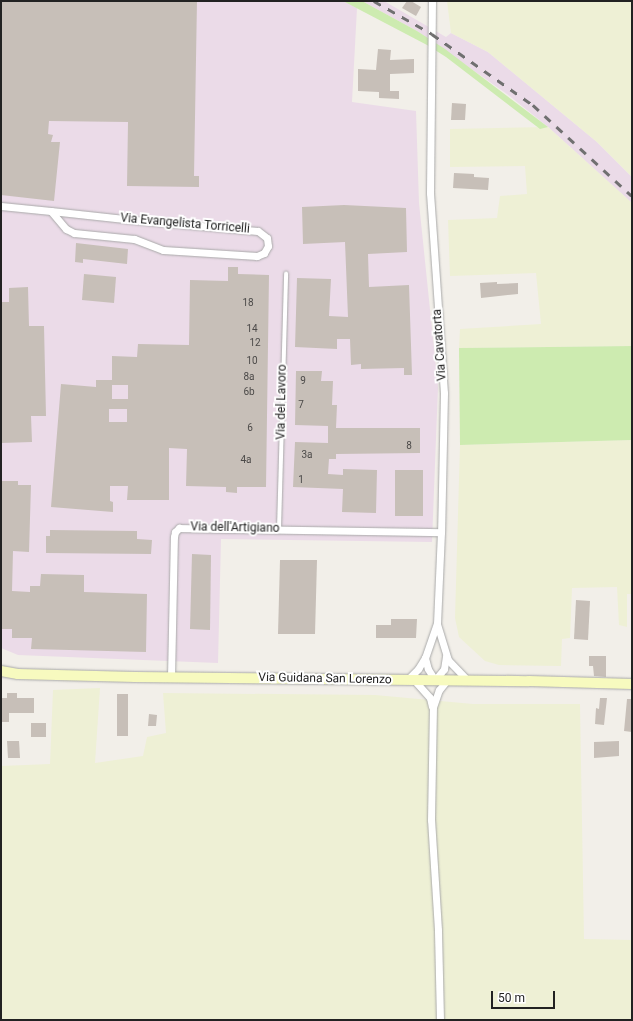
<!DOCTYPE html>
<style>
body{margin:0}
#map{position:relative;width:633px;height:1021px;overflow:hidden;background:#f2efe9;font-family:Roboto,sans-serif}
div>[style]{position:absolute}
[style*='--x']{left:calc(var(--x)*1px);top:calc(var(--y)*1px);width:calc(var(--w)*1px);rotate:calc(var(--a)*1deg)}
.industrial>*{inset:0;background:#ebdbe8}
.farmland>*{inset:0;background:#eef0d5}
.grass>*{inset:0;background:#cdebb0}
.building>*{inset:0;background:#c7bfb8}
.roads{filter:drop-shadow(0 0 1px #a9a9a9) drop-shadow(0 0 1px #a9a9a9)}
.lane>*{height:3.5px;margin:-1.75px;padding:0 1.75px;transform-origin:1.75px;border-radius:1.75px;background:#fff}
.street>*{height:7px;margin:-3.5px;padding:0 3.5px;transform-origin:3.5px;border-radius:3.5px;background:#fff}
.secondary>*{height:10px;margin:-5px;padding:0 5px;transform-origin:5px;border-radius:5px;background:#f7fabf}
.rail>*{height:2.5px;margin-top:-1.25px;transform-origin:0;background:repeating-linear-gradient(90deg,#707070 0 8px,transparent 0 16px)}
span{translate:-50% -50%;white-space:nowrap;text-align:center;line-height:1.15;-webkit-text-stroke:4px #fff;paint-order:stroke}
.number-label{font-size:10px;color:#4b4948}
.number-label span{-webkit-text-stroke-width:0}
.street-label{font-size:12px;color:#222}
.frame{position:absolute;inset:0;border:2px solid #222;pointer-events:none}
.scale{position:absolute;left:491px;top:991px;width:64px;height:18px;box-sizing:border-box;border:2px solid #222;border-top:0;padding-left:5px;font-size:12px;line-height:14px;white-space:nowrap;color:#222;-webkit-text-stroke:3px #fff;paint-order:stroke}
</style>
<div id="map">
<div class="industrial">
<i style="clip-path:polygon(1px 1px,343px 1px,357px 8px,352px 102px,416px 111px,419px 203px,438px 387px,432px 542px,221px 539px,218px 663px,18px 655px,1px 648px)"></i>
<i style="clip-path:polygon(362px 1px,384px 1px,446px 37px,451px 33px,488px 52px,597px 142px,632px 177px,632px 203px,548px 127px,507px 94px,417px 31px)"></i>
</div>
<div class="farmland">
<i style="clip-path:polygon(447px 1px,632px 1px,632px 177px,597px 142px,488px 52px,451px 33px)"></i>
<i style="clip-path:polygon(548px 127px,632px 203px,632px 346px,459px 348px,460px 329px,541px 324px,536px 273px,450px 276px,448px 220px,497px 218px,500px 196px,527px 194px,525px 166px,450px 167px,450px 129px)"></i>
<i style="clip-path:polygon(632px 440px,632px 594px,627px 594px,627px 627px,619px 625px,617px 587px,572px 588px,570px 638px,562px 639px,561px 666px,499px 665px,485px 661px,459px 637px,455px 618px,460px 445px)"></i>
<i style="clip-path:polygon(100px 688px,95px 763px,143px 756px,147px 737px,166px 733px,163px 693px,375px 695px,473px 704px,580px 704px,584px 939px,632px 940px,632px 1020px,1px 1020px,1px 766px,50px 764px,53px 690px)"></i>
</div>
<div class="grass">
<i style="clip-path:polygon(343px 1px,362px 1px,417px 31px,445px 49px,548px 127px,540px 129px,446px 57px,427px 45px)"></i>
<i style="clip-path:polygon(632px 346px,632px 440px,460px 445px,459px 348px)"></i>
</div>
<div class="building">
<i style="clip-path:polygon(1px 1px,197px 1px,194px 176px,199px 176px,199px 187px,127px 186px,128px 122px,49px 121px,48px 134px,53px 135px,51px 142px,60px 142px,54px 201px,1px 195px)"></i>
<i style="clip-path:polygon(407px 1px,411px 1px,421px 7px,416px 16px,402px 8px)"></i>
<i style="clip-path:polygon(378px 49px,391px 50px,390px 60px,414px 59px,414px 73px,390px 74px,390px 91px,399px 91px,399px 99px,379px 98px,379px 92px,358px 91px,358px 69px,376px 70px)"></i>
<i style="clip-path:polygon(452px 103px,466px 104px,465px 120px,451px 120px)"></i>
<i style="clip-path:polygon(454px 173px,474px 174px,474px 177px,489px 178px,488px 190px,453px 188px)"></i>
<i style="clip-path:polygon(344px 205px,406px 208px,407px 252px,368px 254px,369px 287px,409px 285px,412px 375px,404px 375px,404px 368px,361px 369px,361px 364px,351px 365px,350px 339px,337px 339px,337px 349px,295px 347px,297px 278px,331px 279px,329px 316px,348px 317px,345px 242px,303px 244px,302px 207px)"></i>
<i style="clip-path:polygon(76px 243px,128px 249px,127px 264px,83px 259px,83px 263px,75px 262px)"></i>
<i style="clip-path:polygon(evenodd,228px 267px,238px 267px,238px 274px,269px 275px,266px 487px,237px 487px,237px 493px,226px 492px,226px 487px,186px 486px,187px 449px,169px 448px,169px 500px,127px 500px,128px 486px,110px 486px,110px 501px,113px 502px,113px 512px,51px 507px,61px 384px,96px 387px,96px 380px,112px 380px,112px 381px,112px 356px,137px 357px,138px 344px,189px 345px,190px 280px,228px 281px,228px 267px,112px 385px,128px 385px,128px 399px,112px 399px,112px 385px,228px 267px,109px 409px,127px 409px,127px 422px,109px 422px,109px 409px)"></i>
<i style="clip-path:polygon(84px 274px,116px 277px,114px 303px,82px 300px)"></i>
<i style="clip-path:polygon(497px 282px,497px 284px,518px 283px,518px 294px,481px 298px,480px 283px)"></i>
<i style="clip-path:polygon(28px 287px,29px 326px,44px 326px,46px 416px,31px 416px,32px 442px,1px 443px,1px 302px,9px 302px,9px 288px)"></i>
<i style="clip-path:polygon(296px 371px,322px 371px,321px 381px,333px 381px,332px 405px,337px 405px,336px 428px,420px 428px,420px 453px,336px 454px,336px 459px,329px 459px,328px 474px,343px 475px,343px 469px,377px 470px,376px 513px,342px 512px,343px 489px,293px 487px,295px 442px,328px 443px,328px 426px,295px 425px)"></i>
<i style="clip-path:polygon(395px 470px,423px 470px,423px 516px,395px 516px)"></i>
<i style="clip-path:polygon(1px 481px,18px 481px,18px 485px,31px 485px,29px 552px,13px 551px,12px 591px,30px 592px,30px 586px,40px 586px,41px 574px,84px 575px,84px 592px,147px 594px,146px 652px,31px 649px,32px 638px,12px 638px,12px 629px,1px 629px)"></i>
<i style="clip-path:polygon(50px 530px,137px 531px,137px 539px,152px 540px,151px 554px,46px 553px,46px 536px,50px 536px)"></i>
<i style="clip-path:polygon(192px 554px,211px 555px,210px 630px,190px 629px)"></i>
<i style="clip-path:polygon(280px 560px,317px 560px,315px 634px,278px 634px)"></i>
<i style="clip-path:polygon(576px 600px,590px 601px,588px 640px,574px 639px)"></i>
<i style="clip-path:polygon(391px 619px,417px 619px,416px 638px,376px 638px,376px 625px,391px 625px)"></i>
<i style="clip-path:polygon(589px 656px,606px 656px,606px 677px,594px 676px,593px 666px,589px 666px)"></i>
<i style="clip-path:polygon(7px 693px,17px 693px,17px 698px,34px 698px,34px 713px,9px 713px,9px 722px,1px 722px,1px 698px,7px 698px)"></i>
<i style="clip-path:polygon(117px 694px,128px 694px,128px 736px,117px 736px)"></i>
<i style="clip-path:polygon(600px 698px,607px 698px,604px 725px,595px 724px,596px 708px,599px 709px)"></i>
<i style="clip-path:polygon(627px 699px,632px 699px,632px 732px,624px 731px)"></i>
<i style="clip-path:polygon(149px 714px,157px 715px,156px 726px,148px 726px)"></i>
<i style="clip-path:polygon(31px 723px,46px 723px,46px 737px,31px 737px)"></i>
<i style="clip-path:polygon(7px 741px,19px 741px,20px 758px,8px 758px)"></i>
<i style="clip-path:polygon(619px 741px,619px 756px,594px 758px,594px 742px)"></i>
</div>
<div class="roads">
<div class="lane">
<i style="--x:279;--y:529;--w:255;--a:-88.4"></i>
</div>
<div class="street">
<i style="--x:432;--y:1;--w:192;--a:90.6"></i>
<i style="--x:430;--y:193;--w:200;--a:86"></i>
<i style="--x:444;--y:393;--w:139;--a:91.2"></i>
<i style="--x:441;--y:532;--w:92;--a:92.5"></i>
<i style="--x:437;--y:624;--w:38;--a:73"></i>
<i style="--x:448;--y:660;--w:28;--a:46"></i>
<i style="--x:1;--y:206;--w:50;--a:5.7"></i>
<i style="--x:51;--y:211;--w:83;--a:6.2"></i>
<i style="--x:134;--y:220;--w:124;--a:5.1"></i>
<i style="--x:258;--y:231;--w:11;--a:38"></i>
<i style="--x:267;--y:238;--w:8;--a:83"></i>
<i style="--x:268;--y:246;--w:8;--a:120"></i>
<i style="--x:264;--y:253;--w:8;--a:157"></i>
<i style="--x:257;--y:256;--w:94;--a:-176.3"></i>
<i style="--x:163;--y:250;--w:31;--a:-159"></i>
<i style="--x:134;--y:239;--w:60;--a:-174.3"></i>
<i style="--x:74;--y:233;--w:9;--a:-153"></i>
<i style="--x:66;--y:229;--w:23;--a:-130"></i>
<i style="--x:425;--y:658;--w:11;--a:75"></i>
<i style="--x:428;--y:669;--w:13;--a:58"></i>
<i style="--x:435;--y:680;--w:14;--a:-51"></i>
<i style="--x:444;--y:669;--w:13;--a:-81"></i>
<i style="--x:171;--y:677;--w:140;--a:-88.8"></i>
<i style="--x:174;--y:537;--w:5;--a:-79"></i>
<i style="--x:175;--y:532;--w:6;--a:-45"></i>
<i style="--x:179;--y:528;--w:262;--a:0.9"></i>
<i style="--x:407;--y:680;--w:16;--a:-45"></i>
<i style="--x:418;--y:669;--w:13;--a:-58"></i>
<i style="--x:425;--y:658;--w:36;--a:-71"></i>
<i style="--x:414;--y:680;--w:24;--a:48"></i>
<i style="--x:430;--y:698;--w:9;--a:77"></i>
<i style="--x:440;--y:1020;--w:90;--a:-91.3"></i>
<i style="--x:438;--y:930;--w:110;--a:-93.6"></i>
<i style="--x:431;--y:820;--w:113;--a:-89"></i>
<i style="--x:433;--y:707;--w:18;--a:-71"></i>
<i style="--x:439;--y:690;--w:13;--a:-51"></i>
</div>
<div class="secondary">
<i style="--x:1;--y:671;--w:17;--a:10"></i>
<i style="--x:18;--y:674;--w:117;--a:1.5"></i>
<i style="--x:135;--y:677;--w:394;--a:0.6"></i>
<i style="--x:529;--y:681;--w:103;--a:1.7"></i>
</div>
</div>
<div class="rail">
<i style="--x:374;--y:1;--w:67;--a:29.6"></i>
<i style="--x:432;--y:34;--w:123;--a:35.1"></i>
<i style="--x:533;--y:105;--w:134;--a:42.6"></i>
</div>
<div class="number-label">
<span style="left:248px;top:303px">18</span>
<span style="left:252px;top:329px">14</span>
<span style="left:255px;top:343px">12</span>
<span style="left:252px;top:361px">10</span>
<span style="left:249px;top:377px">8a</span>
<span style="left:303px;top:381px">9</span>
<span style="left:249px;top:392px">6b</span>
<span style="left:301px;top:405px">7</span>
<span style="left:250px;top:428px">6</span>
<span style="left:409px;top:446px">8</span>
<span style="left:307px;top:455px">3a</span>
<span style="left:246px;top:460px">4a</span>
<span style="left:301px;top:480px">1</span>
</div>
<div class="street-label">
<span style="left:185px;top:224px;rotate:5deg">Via Evangelista Torricelli</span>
<span style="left:440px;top:345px;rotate:-94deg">Via Cavatorta</span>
<span style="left:282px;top:402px;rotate:-89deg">Via del Lavoro</span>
<span style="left:235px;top:528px;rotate:1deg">Via dell'Artigiano</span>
<span style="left:325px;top:679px;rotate:1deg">Via Guidana San Lorenzo</span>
</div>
<div class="frame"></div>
<div class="scale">50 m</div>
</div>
